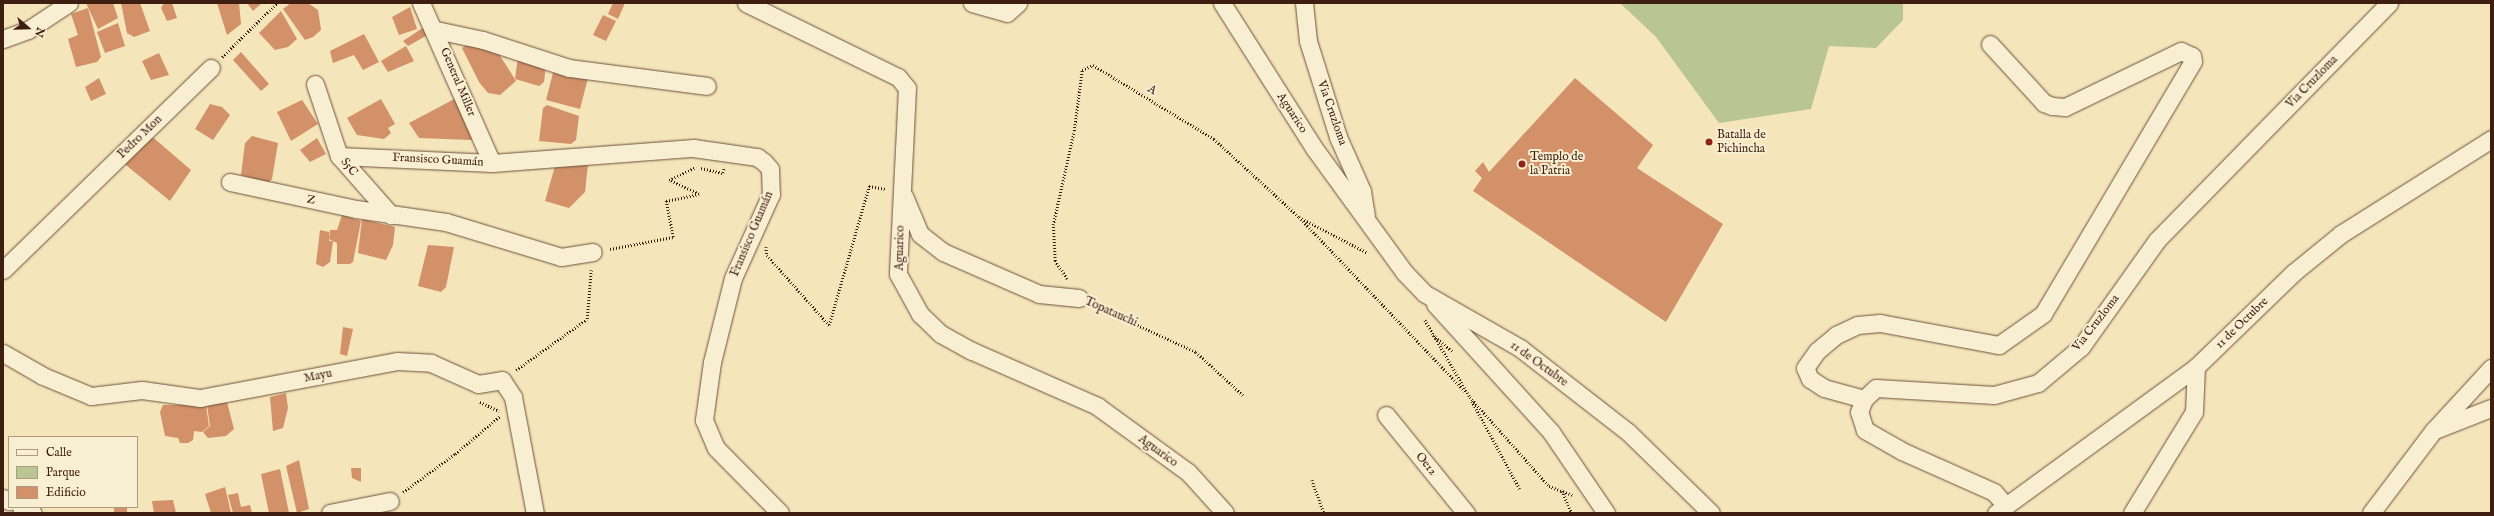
<!DOCTYPE html>
<meta charset="utf-8">
<style>
body{margin:0}
#map{position:relative;width:2494px;height:516px;overflow:hidden;background:#f5e5ba;font-family:"IM FELL English",serif}
div>[style]{position:absolute}
[style*='--x']{left:calc(var(--x)*1px);top:calc(var(--y)*1px);width:calc(var(--w)*1px);rotate:calc(var(--a)*1deg)}
.green>*{inset:0;background:#b9c592}
.building>*{inset:0;background:#d29169}
.path>*{height:2.5px;margin-top:-1.25px;transform-origin:0;background:repeating-linear-gradient(90deg,#3d1e10 0 1px,transparent 0 3px)}
.roads{filter:drop-shadow(0 0 1px #6b503a) drop-shadow(0 0 1px #6b503a)}
.minor>*{height:17px;margin:-8.5px;padding:0 8.5px;transform-origin:8.5px;border-radius:8.5px;background:#f8eed2}
.dots>*{width:11px;height:11px;translate:-50% -50%;box-sizing:border-box;border:2px solid #f8eed2;border-radius:50%}
span{translate:-50% -50%;white-space:nowrap;text-align:center;line-height:1.15;-webkit-text-stroke:4px #f8eed2;paint-order:stroke}
.street-label{font-size:12px;color:#3d1e10}
.poi-label{font-size:12px;color:#3d1e10}
.left{translate:0 -50%;text-align:left}
.frame{position:absolute;inset:0;border:4px solid #3d1e10;pointer-events:none}
.legend{position:absolute;left:8px;top:436px;width:130px;height:72px;box-sizing:border-box;background:#f8eed2;border:1px solid #ad9b84;margin:0;padding:5px 7px;list-style:none;font-size:12px;color:#3d1e10}
.legend li{display:flex;align-items:center;gap:8px;height:20px}
.legend b{width:20px;border:1px solid #ad9b84}
.north{position:absolute;left:8px;top:8px;width:40px;height:40px;-webkit-text-stroke:3px #f8eed2;paint-order:stroke;rotate:110deg;font-size:11px;font-weight:700;line-height:16px;text-align:center;color:#3d1e10}
.north::after{content:'';display:block;margin:auto;width:14px;height:18px;background:#3d1e10;clip-path:polygon(50% 0,100% 100%,50% 72%,0 100%)}
</style>
<div id="map">
<div class="green">
<i style="clip-path:polygon(1620px 3px,1903px 3px,1903px 20px,1876px 48px,1829px 46px,1811px 109px,1719px 123px,1656px 37px)"></i>
</div>
<div class="building">
<i style="clip-path:polygon(86px 3px,113px 3px,118px 18px,98px 29px)"></i>
<i style="clip-path:polygon(121px 3px,140px 3px,150px 31px,134px 37px,127px 33px)"></i>
<i style="clip-path:polygon(164px 3px,172px 3px,177px 18px,167px 21px,161px 8px)"></i>
<i style="clip-path:polygon(217px 3px,239px 3px,241px 24px,227px 35px)"></i>
<i style="clip-path:polygon(247px 3px,262px 3px,253px 11px)"></i>
<i style="clip-path:polygon(291px 3px,308px 3px,318px 10px,321px 30px,313px 37px,305px 40px,283px 9px)"></i>
<i style="clip-path:polygon(613px 3px,625px 3px,618px 19px,608px 14px)"></i>
<i style="clip-path:polygon(410px 7px,417px 29px,399px 35px,392px 17px)"></i>
<i style="clip-path:polygon(88px 8px,101px 57px,97px 62px,76px 67px,68px 39px,78px 35px,71px 14px)"></i>
<i style="clip-path:polygon(281px 11px,297px 39px,288px 47px,275px 50px,259px 33px)"></i>
<i style="clip-path:polygon(603px 15px,616px 21px,606px 41px,593px 35px)"></i>
<i style="clip-path:polygon(118px 23px,125px 46px,105px 53px,97px 32px)"></i>
<i style="clip-path:polygon(427px 25px,431px 33px,408px 46px,403px 41px)"></i>
<i style="clip-path:polygon(364px 34px,379px 62px,363px 70px,354px 55px,333px 63px,330px 51px)"></i>
<i style="clip-path:polygon(470px 43px,499px 54px,516px 81px,500px 95px,488px 93px,479px 82px,462px 48px)"></i>
<i style="clip-path:polygon(406px 46px,414px 61px,388px 72px,381px 61px)"></i>
<i style="clip-path:polygon(241px 52px,269px 84px,261px 91px,233px 60px)"></i>
<i style="clip-path:polygon(159px 53px,169px 75px,151px 80px,142px 61px)"></i>
<i style="clip-path:polygon(518px 57px,546px 65px,544px 82px,539px 86px,515px 79px)"></i>
<i style="clip-path:polygon(554px 69px,588px 78px,580px 109px,546px 100px)"></i>
<i style="clip-path:polygon(99px 78px,106px 94px,91px 101px,85px 87px)"></i>
<i style="clip-path:polygon(1575px 78px,1653px 145px,1637px 168px,1723px 224px,1666px 322px,1473px 191px,1482px 178px,1475px 171px,1483px 162px,1489px 172px)"></i>
<i style="clip-path:polygon(462px 95px,476px 136px,471px 140px,419px 138px,409px 123px)"></i>
<i style="clip-path:polygon(381px 99px,395px 124px,388px 128px,391px 133px,384px 139px,357px 135px,347px 118px)"></i>
<i style="clip-path:polygon(302px 100px,318px 124px,291px 141px,277px 112px)"></i>
<i style="clip-path:polygon(210px 104px,222px 107px,230px 115px,213px 140px,195px 129px)"></i>
<i style="clip-path:polygon(547px 105px,579px 116px,576px 140px,571px 144px,539px 141px,543px 108px)"></i>
<i style="clip-path:polygon(149px 134px,191px 170px,170px 201px,121px 161px)"></i>
<i style="clip-path:polygon(252px 136px,278px 143px,272px 179px,268px 183px,241px 175px,245px 143px)"></i>
<i style="clip-path:polygon(317px 138px,326px 154px,310px 162px,300px 150px)"></i>
<i style="clip-path:polygon(588px 164px,585px 192px,569px 208px,545px 201px,555px 166px)"></i>
<i style="clip-path:polygon(342px 215px,361px 221px,353px 262px,350px 264px,337px 264px,337px 243px,329px 239px,330px 230px,337px 230px)"></i>
<i style="clip-path:polygon(362px 219px,395px 227px,393px 245px,386px 260px,358px 253px)"></i>
<i style="clip-path:polygon(320px 230px,329px 232px,329px 241px,333px 241px,330px 262px,323px 267px,316px 264px)"></i>
<i style="clip-path:polygon(428px 245px,454px 247px,446px 287px,441px 292px,418px 286px)"></i>
<i style="clip-path:polygon(343px 327px,353px 329px,347px 356px,340px 354px)"></i>
<i style="clip-path:polygon(286px 393px,288px 408px,283px 428px,273px 431px,270px 397px)"></i>
<i style="clip-path:polygon(227px 402px,234px 429px,226px 436px,208px 438px,203px 432px,210px 426px,207px 405px)"></i>
<i style="clip-path:polygon(163px 405px,206px 405px,209px 426px,202px 432px,194px 431px,193px 440px,188px 443px,180px 443px,178px 438px,165px 436px,160px 412px)"></i>
<i style="clip-path:polygon(299px 460px,309px 509px,297px 513px,286px 466px)"></i>
<i style="clip-path:polygon(351px 468px,361px 468px,361px 482px,352px 478px)"></i>
<i style="clip-path:polygon(280px 469px,289px 513px,269px 513px,261px 474px)"></i>
<i style="clip-path:polygon(225px 487px,231px 513px,211px 513px,205px 494px)"></i>
<i style="clip-path:polygon(238px 493px,241px 507px,250px 505px,252px 513px,233px 513px,228px 495px)"></i>
<i style="clip-path:polygon(173px 500px,176px 513px,154px 513px,152px 501px)"></i>
<i style="clip-path:polygon(114px 507px,127px 507px,127px 513px,114px 513px)"></i>
</div>
<div class="path">
<i style="--x:222;--y:57;--w:77;--a:-44.5"></i>
<i style="--x:701;--y:168;--w:23;--a:13"></i>
<i style="--x:723;--y:173;--w:5;--a:-79"></i>
<i style="--x:1301;--y:219;--w:239;--a:46.4"></i>
<i style="--x:766;--y:247;--w:8;--a:83"></i>
<i style="--x:767;--y:255;--w:94;--a:48.5"></i>
<i style="--x:829;--y:325;--w:145;--a:-73.9"></i>
<i style="--x:869;--y:186;--w:17;--a:10"></i>
<i style="--x:610;--y:249;--w:64;--a:-10.8"></i>
<i style="--x:673;--y:237;--w:37;--a:-101"></i>
<i style="--x:666;--y:201;--w:34;--a:-12"></i>
<i style="--x:699;--y:194;--w:33;--a:-155"></i>
<i style="--x:669;--y:180;--w:30;--a:-26"></i>
<i style="--x:1067;--y:279;--w:22;--a:-124"></i>
<i style="--x:1055;--y:261;--w:36;--a:-93"></i>
<i style="--x:1053;--y:225;--w:96;--a:-77.4"></i>
<i style="--x:1074;--y:131;--w:62;--a:-82.5"></i>
<i style="--x:1082;--y:70;--w:12;--a:-24"></i>
<i style="--x:1093;--y:65;--w:142;--a:31.4"></i>
<i style="--x:1214;--y:139;--w:115;--a:42.5"></i>
<i style="--x:1299;--y:217;--w:78;--a:27.6"></i>
<i style="--x:1094;--y:305;--w:112;--a:24.7"></i>
<i style="--x:1196;--y:352;--w:65;--a:42.5"></i>
<i style="--x:1425;--y:320;--w:89;--a:59.7"></i>
<i style="--x:1470;--y:397;--w:119;--a:48.4"></i>
<i style="--x:1549;--y:486;--w:25;--a:21"></i>
<i style="--x:1433;--y:335;--w:26;--a:40"></i>
<i style="--x:516;--y:370;--w:87;--a:-35.7"></i>
<i style="--x:587;--y:319;--w:49;--a:-85.3"></i>
<i style="--x:1472;--y:401;--w:100;--a:61.4"></i>
<i style="--x:480;--y:402;--w:21;--a:25"></i>
<i style="--x:1312;--y:480;--w:35;--a:70"></i>
<i style="--x:1562;--y:491;--w:24;--a:66"></i>
<i style="--x:403;--y:492;--w:64;--a:-36.2"></i>
<i style="--x:455;--y:454;--w:59;--a:-40.2"></i>
</div>
<div class="roads">
<div class="minor">
<i style="--x:421;--y:3;--w:175;--a:66.1"></i>
<i style="--x:746;--y:3;--w:169;--a:26"></i>
<i style="--x:898;--y:77;--w:14;--a:51"></i>
<i style="--x:907;--y:88;--w:186;--a:92.8"></i>
<i style="--x:898;--y:274;--w:46;--a:61.2"></i>
<i style="--x:920;--y:314;--w:29;--a:44"></i>
<i style="--x:941;--y:334;--w:35;--a:29"></i>
<i style="--x:972;--y:351;--w:137;--a:23.7"></i>
<i style="--x:1097;--y:406;--w:112;--a:36"></i>
<i style="--x:1188;--y:472;--w:55;--a:47.9"></i>
<i style="--x:972;--y:3;--w:36;--a:16"></i>
<i style="--x:1007;--y:13;--w:15;--a:-42"></i>
<i style="--x:1222;--y:3;--w:172;--a:57.6"></i>
<i style="--x:1314;--y:148;--w:153;--a:54"></i>
<i style="--x:1404;--y:272;--w:29;--a:46"></i>
<i style="--x:1424;--y:293;--w:111;--a:29.8"></i>
<i style="--x:1520;--y:348;--w:137;--a:37.9"></i>
<i style="--x:1628;--y:432;--w:116;--a:44.3"></i>
<i style="--x:1304;--y:3;--w:38;--a:84"></i>
<i style="--x:1308;--y:41;--w:101;--a:72.6"></i>
<i style="--x:1338;--y:137;--w:59;--a:66"></i>
<i style="--x:1362;--y:191;--w:25;--a:81"></i>
<i style="--x:436;--y:30;--w:48;--a:12"></i>
<i style="--x:483;--y:40;--w:90;--a:18"></i>
<i style="--x:569;--y:68;--w:139;--a:7.4"></i>
<i style="--x:3;--y:39;--w:27;--a:-20"></i>
<i style="--x:28;--y:30;--w:49;--a:-33.4"></i>
<i style="--x:315;--y:84;--w:76;--a:71.6"></i>
<i style="--x:339;--y:156;--w:79;--a:48.6"></i>
<i style="--x:339;--y:156;--w:153;--a:2.6"></i>
<i style="--x:492;--y:163;--w:202;--a:-4.3"></i>
<i style="--x:693;--y:148;--w:65;--a:8"></i>
<i style="--x:757;--y:157;--w:9;--a:36"></i>
<i style="--x:764;--y:162;--w:9;--a:49"></i>
<i style="--x:770;--y:169;--w:25;--a:88"></i>
<i style="--x:771;--y:194;--w:92;--a:114.3"></i>
<i style="--x:733;--y:278;--w:87;--a:104"></i>
<i style="--x:712;--y:362;--w:59;--a:97.9"></i>
<i style="--x:704;--y:420;--w:30;--a:67"></i>
<i style="--x:716;--y:448;--w:91;--a:45.4"></i>
<i style="--x:230;--y:182;--w:129;--a:12.1"></i>
<i style="--x:356;--y:209;--w:91;--a:8.2"></i>
<i style="--x:446;--y:222;--w:120;--a:16.9"></i>
<i style="--x:561;--y:257;--w:32;--a:-9"></i>
<i style="--x:904;--y:196;--w:41;--a:67.2"></i>
<i style="--x:920;--y:234;--w:29;--a:38"></i>
<i style="--x:943;--y:252;--w:105;--a:23.6"></i>
<i style="--x:1039;--y:294;--w:40;--a:5.7"></i>
<i style="--x:3;--y:270;--w:290;--a:-44.2"></i>
<i style="--x:1435;--y:304;--w:173;--a:47.8"></i>
<i style="--x:1551;--y:432;--w:98;--a:55.8"></i>
<i style="--x:3;--y:353;--w:46;--a:29.9"></i>
<i style="--x:43;--y:376;--w:52;--a:22.6"></i>
<i style="--x:91;--y:396;--w:51;--a:-6.7"></i>
<i style="--x:142;--y:390;--w:59;--a:7.9"></i>
<i style="--x:200;--y:398;--w:200;--a:-10.6"></i>
<i style="--x:397;--y:361;--w:34;--a:3"></i>
<i style="--x:431;--y:363;--w:51;--a:24.1"></i>
<i style="--x:478;--y:384;--w:24;--a:-9"></i>
<i style="--x:502;--y:380;--w:20;--a:57"></i>
<i style="--x:513;--y:397;--w:118;--a:79.3"></i>
<i style="--x:1864;--y:399;--w:41;--a:-164.6"></i>
<i style="--x:1824;--y:388;--w:17;--a:-147"></i>
<i style="--x:1810;--y:379;--w:12;--a:-114"></i>
<i style="--x:1805;--y:368;--w:21;--a:-55"></i>
<i style="--x:1817;--y:351;--w:25;--a:-40"></i>
<i style="--x:1836;--y:335;--w:23;--a:-25"></i>
<i style="--x:1857;--y:325;--w:23;--a:-5"></i>
<i style="--x:1880;--y:323;--w:121;--a:10.5"></i>
<i style="--x:1999;--y:345;--w:54;--a:-35.2"></i>
<i style="--x:2043;--y:314;--w:294;--a:-59.3"></i>
<i style="--x:2193;--y:61;--w:5;--a:-101"></i>
<i style="--x:2192;--y:56;--w:12;--a:-156"></i>
<i style="--x:2181;--y:51;--w:129;--a:154.2"></i>
<i style="--x:2065;--y:107;--w:13;--a:-176"></i>
<i style="--x:2052;--y:106;--w:9;--a:-159"></i>
<i style="--x:2044;--y:103;--w:80;--a:-132.5"></i>
<i style="--x:1386;--y:415;--w:127;--a:50.8"></i>
<i style="--x:2437;--y:429;--w:58;--a:-21.3"></i>
<i style="--x:3;--y:498;--w:7;--a:27"></i>
<i style="--x:2006;--y:506;--w:18;--a:-131"></i>
<i style="--x:1994;--y:492;--w:101;--a:-156"></i>
<i style="--x:1902;--y:451;--w:43;--a:-150.4"></i>
<i style="--x:1865;--y:430;--w:19;--a:-108"></i>
<i style="--x:1859;--y:412;--w:14;--a:-69"></i>
<i style="--x:1864;--y:399;--w:16;--a:-43"></i>
<i style="--x:1876;--y:388;--w:118;--a:3.4"></i>
<i style="--x:1994;--y:395;--w:46;--a:-15.3"></i>
<i style="--x:2038;--y:383;--w:56;--a:-39.9"></i>
<i style="--x:2081;--y:347;--w:131;--a:-54.6"></i>
<i style="--x:2157;--y:240;--w:332;--a:-45.6"></i>
<i style="--x:21;--y:507;--w:13;--a:27"></i>
<i style="--x:330;--y:513;--w:61;--a:-11.3"></i>
<i style="--x:1996;--y:513;--w:248;--a:-36.1"></i>
<i style="--x:2196;--y:367;--w:135;--a:-44.1"></i>
<i style="--x:2293;--y:273;--w:62;--a:-39.1"></i>
<i style="--x:2341;--y:234;--w:178;--a:-32.3"></i>
<i style="--x:2132;--y:513;--w:119;--a:-58.5"></i>
<i style="--x:2194;--y:412;--w:45;--a:-87.5"></i>
<i style="--x:2371;--y:513;--w:103;--a:-52.9"></i>
<i style="--x:2433;--y:431;--w:86;--a:-47.4"></i>
</div>
</div>
<div class="dots">
<i style="left:1709px;top:142px;background:#8f2418"></i>
<i style="left:1522px;top:164px;background:#8f2418"></i>
</div>
<div class="street-label">
<span style="left:458px;top:82px;rotate:67deg">General Miller</span>
<span style="left:2312px;top:82px;rotate:-46deg">Via Cruzloma</span>
<span style="left:1152px;top:90px;rotate:32deg">A</span>
<span style="left:1292px;top:113px;rotate:57deg">Aguarico</span>
<span style="left:1332px;top:113px;rotate:71deg">Via Cruzloma</span>
<span style="left:140px;top:137px;rotate:-44deg">Pedro Mon</span>
<span style="left:438px;top:160px;rotate:3deg">Fransisco Guamán</span>
<span style="left:349px;top:167px;rotate:52deg">S5C</span>
<span style="left:311px;top:200px;rotate:12deg">Z</span>
<span style="left:752px;top:234px;rotate:-67deg">Fransisco Guamán</span>
<span style="left:900px;top:248px;rotate:-89deg">Aguarico</span>
<span style="left:1111px;top:312px;rotate:24deg">Topatauchi</span>
<span style="left:2096px;top:323px;rotate:-52deg">Via Cruzloma</span>
<span style="left:2242px;top:323px;rotate:-44deg">11 de Octubre</span>
<span style="left:1539px;top:364px;rotate:36deg">11 de Octubre</span>
<span style="left:318px;top:376px;rotate:-11deg">Mayu</span>
<span style="left:1158px;top:451px;rotate:36deg">Aguarico</span>
<span style="left:1426px;top:464px;rotate:50deg">Oe12</span>
</div>
<div class="poi-label">
<span class="left" style="left:1717px;top:142px">Batalla de<br>Pichincha</span>
<span class="left" style="left:1530px;top:164px">Templo de<br>la Patria</span>
</div>
<div class="frame"></div>
<ul class="legend">
<li><b style="height:5px;background:#f8eed2"></b>Calle</li>
<li><b style="height:11px;background:#b9c592"></b>Parque</li>
<li><b style="height:11px;background:#d29169"></b>Edificio</li>
</ul>
<div class="north">N</div>
</div>
